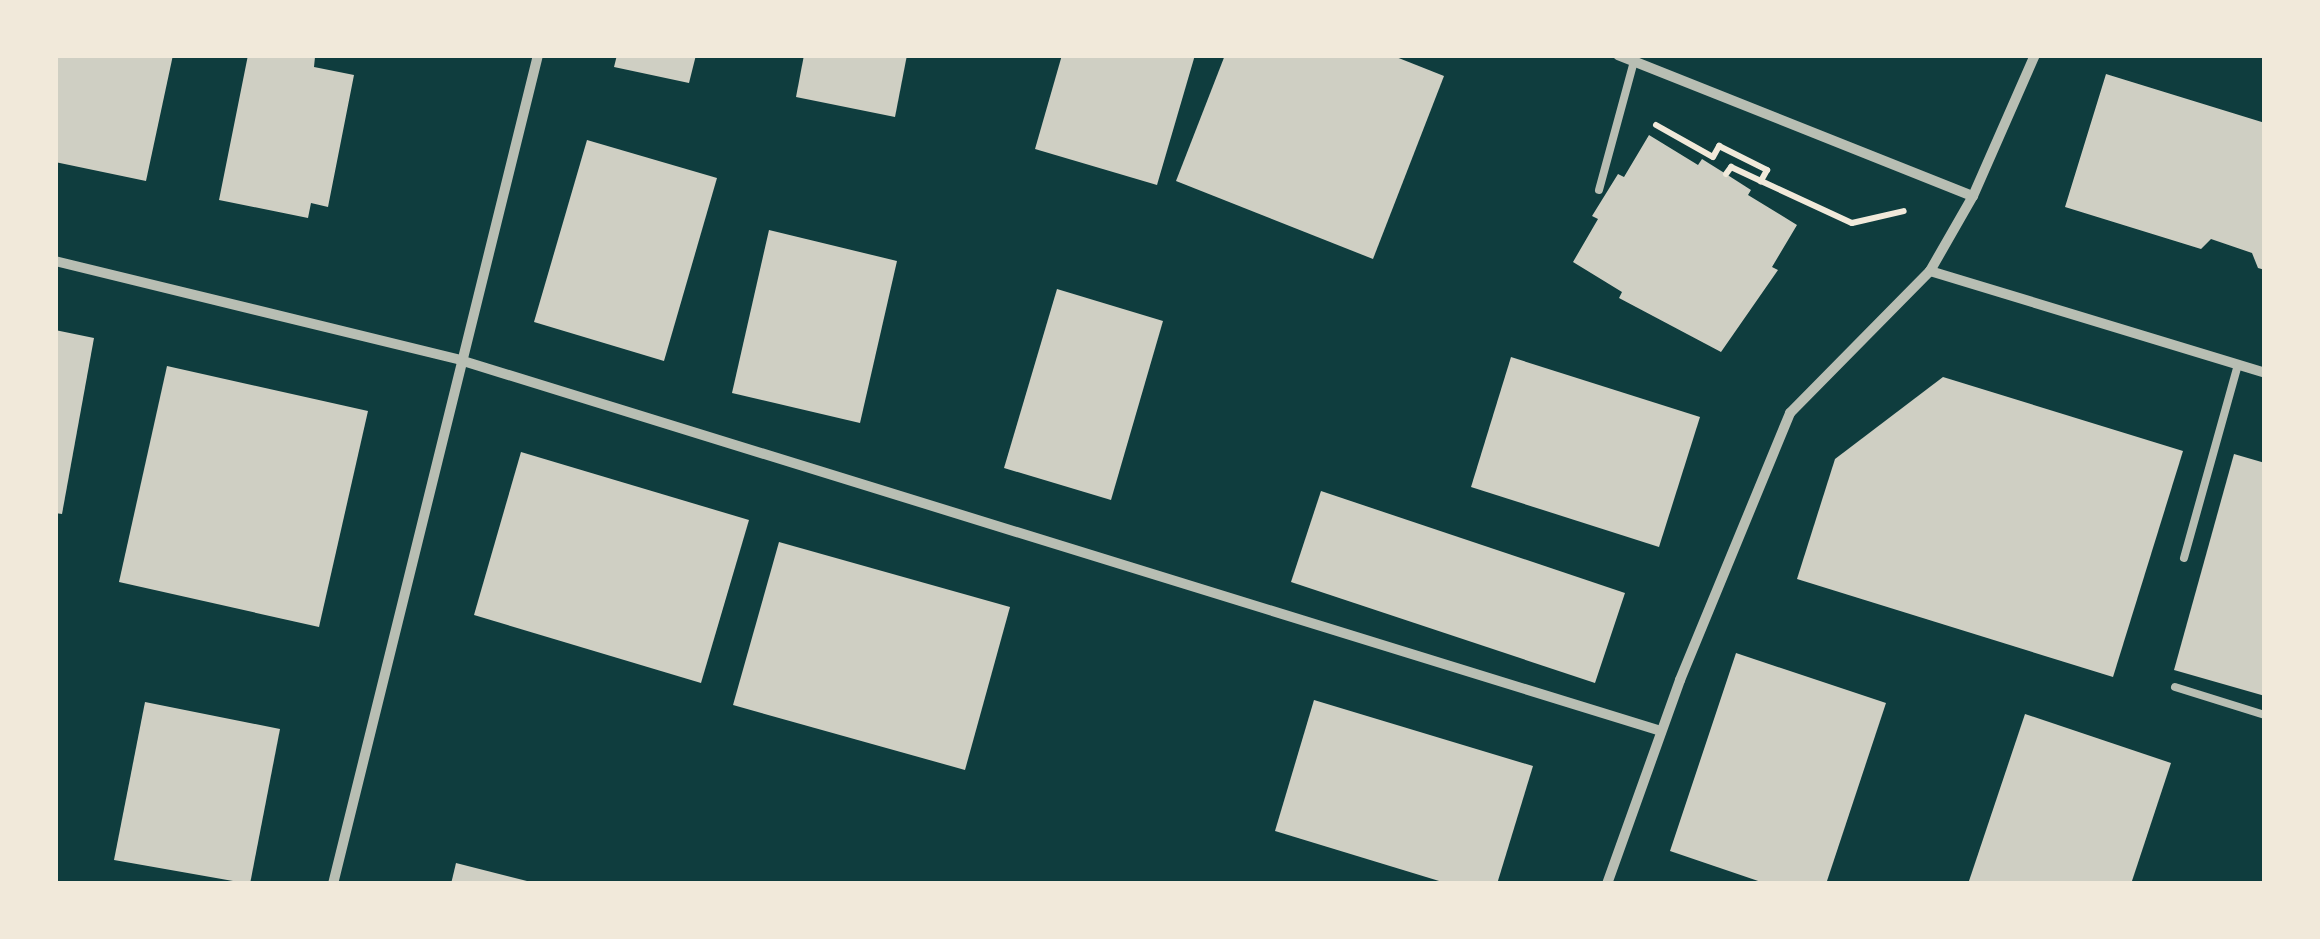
<!DOCTYPE html>
<style>
body{margin:0}
#map{position:relative;width:2320px;height:939px;overflow:hidden;background:#0f3d3e;font-family:Georgia,serif}
div>[style]{position:absolute}
[style*='--x']{left:calc(var(--x)*1px);top:calc(var(--y)*1px);width:calc(var(--w)*1px);rotate:calc(var(--a)*1deg)}
.building>*{inset:0;background:#cfcfc3}
.path>*{height:6px;margin:-3px;padding:0 3px;transform-origin:3px;border-radius:3px;background:#f1e9da}
.service>*{height:8px;margin:-4px;padding:0 4px;transform-origin:4px;border-radius:4px;background:#b8beb3}
.minor>*{height:10px;margin:-5px;padding:0 5px;transform-origin:5px;border-radius:5px;background:#b8beb3}
span{translate:-50% -50%;white-space:nowrap;text-align:center;line-height:1.15;-webkit-text-stroke:8px #f1e9da;paint-order:stroke}
.frame{position:absolute;inset:0;border:58px solid #f1e9da;pointer-events:none}
</style>
<div id="map">
<div class="building">
<i style="clip-path:polygon(55px 55px,173px 55px,146px 181px,55px 162px)"></i>
<i style="clip-path:polygon(248px 55px,307px 55px,315px 57px,314px 67px,354px 75px,328px 207px,311px 203px,308px 218px,219px 200px)"></i>
<i style="clip-path:polygon(617px 55px,696px 55px,689px 83px,614px 67px)"></i>
<i style="clip-path:polygon(804px 55px,907px 55px,895px 117px,796px 97px)"></i>
<i style="clip-path:polygon(1062px 55px,1195px 55px,1157px 185px,1035px 149px)"></i>
<i style="clip-path:polygon(1225px 55px,1391px 55px,1444px 76px,1373px 259px,1176px 181px)"></i>
<i style="clip-path:polygon(2106px 74px,2265px 123px,2265px 270px,2258px 268px,2252px 253px,2211px 239px,2201px 249px,2065px 207px)"></i>
<i style="clip-path:polygon(1649px 135px,1698px 165px,1702px 159px,1726px 174px,1751px 190px,1748px 195px,1797px 225px,1772px 267px,1778px 270px,1721px 352px,1619px 298px,1622px 292px,1573px 262px,1598px 219px,1592px 216px,1618px 174px,1624px 177px)"></i>
<i style="clip-path:polygon(587px 140px,717px 178px,664px 361px,534px 322px)"></i>
<i style="clip-path:polygon(769px 230px,897px 261px,860px 423px,732px 393px)"></i>
<i style="clip-path:polygon(1057px 289px,1163px 321px,1111px 500px,1004px 468px)"></i>
<i style="clip-path:polygon(55px 330px,94px 338px,62px 514px,55px 513px)"></i>
<i style="clip-path:polygon(1511px 357px,1700px 417px,1659px 547px,1471px 487px)"></i>
<i style="clip-path:polygon(167px 366px,368px 411px,319px 627px,119px 582px)"></i>
<i style="clip-path:polygon(1943px 377px,2183px 451px,2113px 677px,1797px 579px,1835px 459px)"></i>
<i style="clip-path:polygon(521px 452px,749px 520px,701px 683px,474px 615px)"></i>
<i style="clip-path:polygon(2234px 454px,2265px 463px,2265px 696px,2174px 670px)"></i>
<i style="clip-path:polygon(1321px 491px,1625px 593px,1595px 683px,1291px 582px)"></i>
<i style="clip-path:polygon(779px 542px,1010px 607px,965px 770px,733px 705px)"></i>
<i style="clip-path:polygon(1736px 653px,1886px 703px,1826px 884px,1767px 884px,1670px 851px)"></i>
<i style="clip-path:polygon(1314px 700px,1533px 766px,1497px 884px,1449px 884px,1275px 831px)"></i>
<i style="clip-path:polygon(145px 702px,280px 729px,250px 884px,114px 860px)"></i>
<i style="clip-path:polygon(2025px 714px,2171px 763px,2131px 884px,1968px 884px)"></i>
<i style="clip-path:polygon(456px 863px,535px 883px,535px 884px,451px 884px)"></i>
</div>
<div class="path">
<i style="--x:1656;--y:125;--w:65;--a:29.3"></i>
<i style="--x:1713;--y:157;--w:13;--a:-61"></i>
<i style="--x:1719;--y:146;--w:54;--a:26.6"></i>
<i style="--x:1767;--y:170;--w:13;--a:119"></i>
<i style="--x:1761;--y:181;--w:100;--a:24.8"></i>
<i style="--x:1852;--y:223;--w:53;--a:-13"></i>
<i style="--x:1726;--y:174;--w:9;--a:-54"></i>
<i style="--x:1731;--y:167;--w:33;--a:25"></i>
</div>
<div class="service">
<i style="--x:1599;--y:190;--w:134;--a:-74.8"></i>
<i style="--x:2184;--y:558;--w:200;--a:-74.4"></i>
<i style="--x:2175;--y:687;--w:94;--a:17.3"></i>
</div>
<div class="minor">
<i style="--x:1618;--y:55;--w:382;--a:21.7"></i>
<i style="--x:55;--y:261;--w:417;--a:13.7"></i>
<i style="--x:460;--y:360;--w:1257;--a:17.17"></i>
<i style="--x:1930;--y:271;--w:350;--a:16.9"></i>
<i style="--x:333;--y:884;--w:854;--a:-76.11"></i>
<i style="--x:1607;--y:884;--w:217;--a:-70.3"></i>
<i style="--x:1680;--y:680;--w:289;--a:-67.6"></i>
<i style="--x:1790;--y:413;--w:199;--a:-45.4"></i>
<i style="--x:1930;--y:271;--w:86;--a:-60.2"></i>
<i style="--x:1973;--y:196;--w:154;--a:-66.3"></i>
</div>
<div class="frame"></div>
</div>
